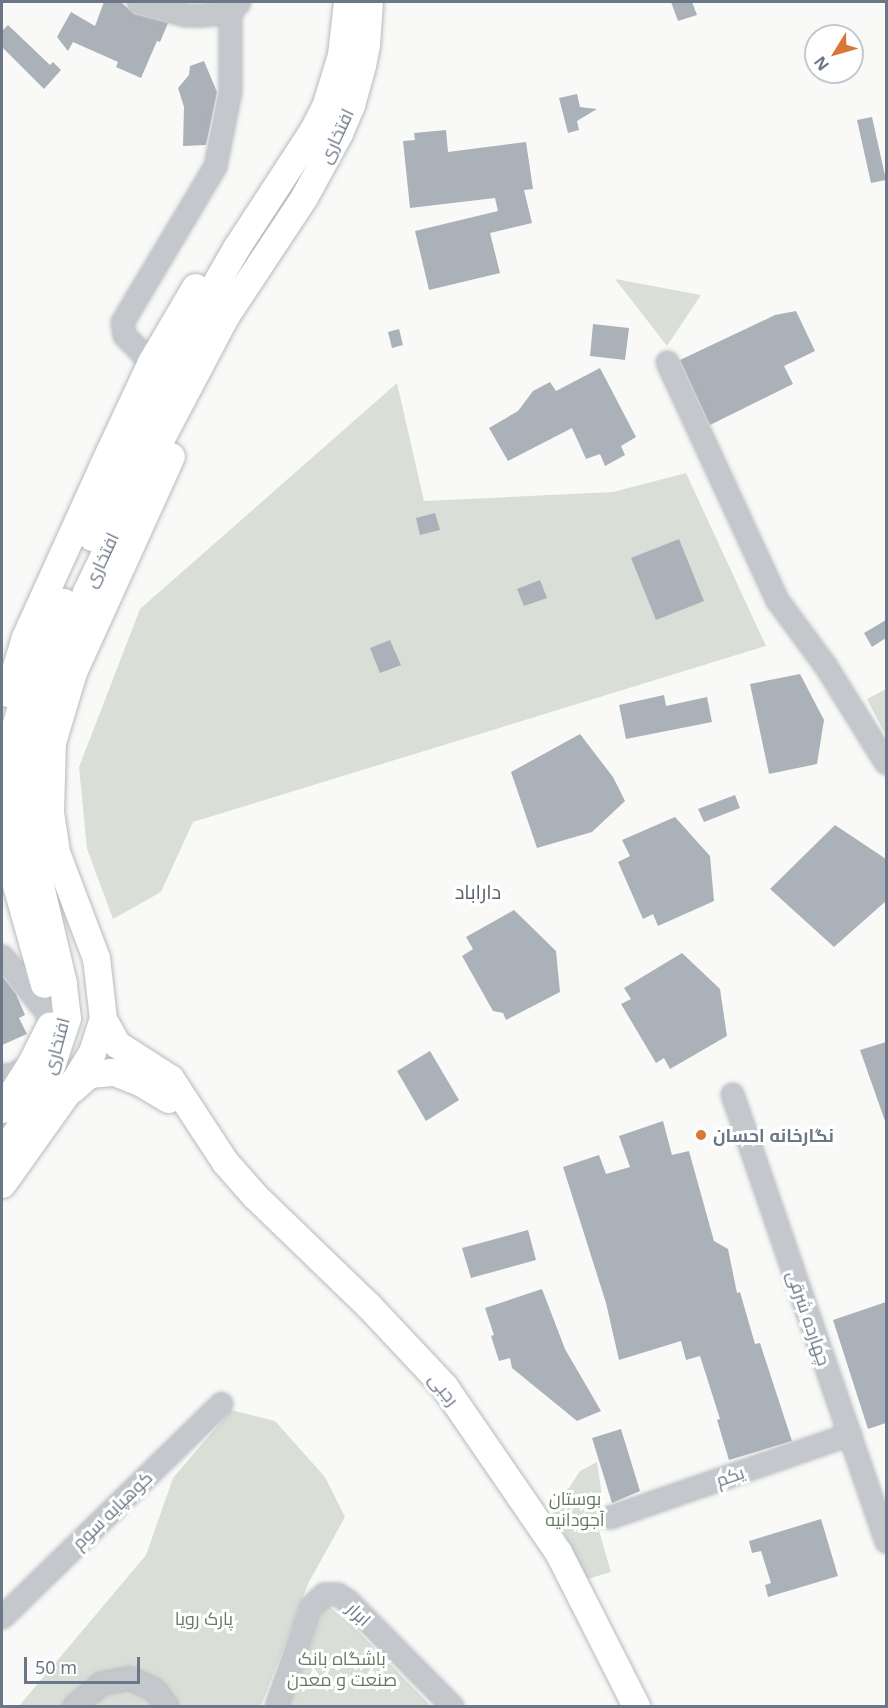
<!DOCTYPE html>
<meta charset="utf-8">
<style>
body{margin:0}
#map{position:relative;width:888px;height:1708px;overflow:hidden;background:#f9faf8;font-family:"Noto Sans",Cairo,sans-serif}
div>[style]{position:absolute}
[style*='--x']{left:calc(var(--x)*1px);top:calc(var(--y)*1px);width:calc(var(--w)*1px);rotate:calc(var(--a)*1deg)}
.green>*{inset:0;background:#d9dfd7}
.building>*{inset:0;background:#abb1b8}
.roads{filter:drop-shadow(0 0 2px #b7babf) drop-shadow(0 0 2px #b7babf)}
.minor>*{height:21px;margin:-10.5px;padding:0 10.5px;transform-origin:10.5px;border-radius:10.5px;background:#c4c7cb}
.major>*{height:27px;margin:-13.5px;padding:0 13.5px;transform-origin:13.5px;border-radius:13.5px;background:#fff}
.dots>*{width:16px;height:16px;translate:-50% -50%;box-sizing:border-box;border:3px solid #fff;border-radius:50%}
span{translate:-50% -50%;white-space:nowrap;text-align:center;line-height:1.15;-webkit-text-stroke:6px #fff;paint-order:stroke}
.street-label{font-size:18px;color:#6b7687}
.poi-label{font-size:18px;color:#6b7687;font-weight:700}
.left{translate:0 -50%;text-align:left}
.park-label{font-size:18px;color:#667a65}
.neighbourhood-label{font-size:20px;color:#58606d}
.frame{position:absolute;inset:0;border:3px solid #6b7687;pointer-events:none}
.north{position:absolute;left:804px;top:24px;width:60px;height:60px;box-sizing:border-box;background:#fff;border:2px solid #c4c8cf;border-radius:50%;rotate:233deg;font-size:16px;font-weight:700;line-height:24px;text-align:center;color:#6b7687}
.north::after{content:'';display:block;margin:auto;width:21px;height:27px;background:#da7637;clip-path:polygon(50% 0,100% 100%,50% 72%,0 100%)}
.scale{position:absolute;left:24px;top:1657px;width:116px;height:27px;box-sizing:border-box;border:3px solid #6b7687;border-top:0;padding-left:8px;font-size:18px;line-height:21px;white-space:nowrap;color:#6b7687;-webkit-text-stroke:4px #fff;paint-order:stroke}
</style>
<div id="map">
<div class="green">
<i style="clip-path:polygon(615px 279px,701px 295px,667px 346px)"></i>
<i style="clip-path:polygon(397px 383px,424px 501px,613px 492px,686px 473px,766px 646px,193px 822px,161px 892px,113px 919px,87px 849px,79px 767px,140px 609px)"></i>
<i style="clip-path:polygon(886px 689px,886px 731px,884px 732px,867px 699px)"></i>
<i style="clip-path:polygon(231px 1410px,275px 1421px,325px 1477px,345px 1517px,308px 1584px,261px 1706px,19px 1706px,146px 1555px,173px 1478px)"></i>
<i style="clip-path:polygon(597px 1462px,603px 1503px,595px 1517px,611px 1572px,588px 1579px,547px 1500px,569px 1488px,580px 1471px)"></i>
<i style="clip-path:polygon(326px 1604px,353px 1626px,431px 1706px,288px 1706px)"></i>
</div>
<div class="building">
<i style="clip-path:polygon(104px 2px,121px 2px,134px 14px,168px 23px,160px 42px,157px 41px,141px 78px,116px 67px,118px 62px,73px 42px,68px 51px,57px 37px,71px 12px,95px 26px)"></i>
<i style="clip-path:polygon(671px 2px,692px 2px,697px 15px,678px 21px)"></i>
<i style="clip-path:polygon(8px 25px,50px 65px,53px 62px,61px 70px,44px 89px,2px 47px,2px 31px)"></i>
<i style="clip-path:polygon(204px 61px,217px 92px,206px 145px,183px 146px,184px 107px,178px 88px,189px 75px,190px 66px)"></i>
<i style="clip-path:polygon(577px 94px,580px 107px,597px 109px,577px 121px,579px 130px,568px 133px,559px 98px)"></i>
<i style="clip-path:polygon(872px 117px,886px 180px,871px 183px,857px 120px)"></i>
<i style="clip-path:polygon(446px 130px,448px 152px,526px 142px,533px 189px,524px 190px,532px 223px,490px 233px,500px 273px,429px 290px,415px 231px,498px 211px,495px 198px,410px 208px,403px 141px,415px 140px,414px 133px)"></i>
<i style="clip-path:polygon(796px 311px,815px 351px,784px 366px,793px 384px,710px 425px,680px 360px,775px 315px)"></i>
<i style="clip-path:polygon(593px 324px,629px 328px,625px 360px,590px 356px)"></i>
<i style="clip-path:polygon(399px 329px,403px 345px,392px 348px,388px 332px)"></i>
<i style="clip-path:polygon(600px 368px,636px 437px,621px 446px,625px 455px,605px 466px,600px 454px,586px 459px,572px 428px,508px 461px,489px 428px,518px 411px,533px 391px,550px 382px,556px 391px)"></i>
<i style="clip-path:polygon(435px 513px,440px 530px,420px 535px,416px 518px)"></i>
<i style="clip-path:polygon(679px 539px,704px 601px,656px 620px,631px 558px)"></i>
<i style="clip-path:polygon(540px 580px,547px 598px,524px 606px,517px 589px)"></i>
<i style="clip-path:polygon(886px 620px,886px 638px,872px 647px,864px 633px)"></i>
<i style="clip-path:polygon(390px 640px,401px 665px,380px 673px,370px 648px)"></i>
<i style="clip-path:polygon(800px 674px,824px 720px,817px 764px,769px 774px,750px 684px)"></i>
<i style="clip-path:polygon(664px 695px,666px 706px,707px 697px,712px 722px,626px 739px,619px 705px)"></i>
<i style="clip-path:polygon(580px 734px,613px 777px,625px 801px,592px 832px,537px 848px,511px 772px)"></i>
<i style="clip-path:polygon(735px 795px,740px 808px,704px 822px,698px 809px)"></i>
<i style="clip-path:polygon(675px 817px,710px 856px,714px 901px,658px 926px,653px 914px,643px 919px,618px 862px,630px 856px,622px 840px)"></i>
<i style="clip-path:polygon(835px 825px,886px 859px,886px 901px,834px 947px,770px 889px)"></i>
<i style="clip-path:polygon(514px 910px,556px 951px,560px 992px,506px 1020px,503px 1013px,493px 1011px,462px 956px,473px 949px,466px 937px)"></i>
<i style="clip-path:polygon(682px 953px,720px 989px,727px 1036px,670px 1069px,664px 1058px,656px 1063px,621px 1004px,631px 999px,624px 988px)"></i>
<i style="clip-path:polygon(2px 976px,16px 994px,25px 1015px,19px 1018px,27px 1034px,2px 1045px)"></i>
<i style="clip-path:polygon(886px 1042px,886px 1121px,885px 1121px,860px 1050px)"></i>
<i style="clip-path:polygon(430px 1051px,459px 1100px,426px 1121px,397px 1071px)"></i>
<i style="clip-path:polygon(663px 1121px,672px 1155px,689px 1151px,714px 1241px,728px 1249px,737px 1293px,740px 1292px,755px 1344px,760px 1343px,792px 1441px,729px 1460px,717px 1420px,720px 1419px,700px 1356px,686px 1360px,681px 1341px,619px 1360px,606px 1303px,563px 1167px,599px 1155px,606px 1174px,630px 1167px,619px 1136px)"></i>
<i style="clip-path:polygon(528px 1230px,536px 1260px,471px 1278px,462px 1248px)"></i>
<i style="clip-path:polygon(542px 1289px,565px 1349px,601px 1411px,577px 1421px,512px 1368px,510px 1358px,499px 1361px,491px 1336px,494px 1335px,485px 1308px)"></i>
<i style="clip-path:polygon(886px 1302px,886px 1423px,868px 1429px,833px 1320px)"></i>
<i style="clip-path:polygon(621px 1429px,640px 1491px,612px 1503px,592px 1438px)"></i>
<i style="clip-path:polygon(821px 1519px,838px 1576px,768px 1597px,765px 1585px,771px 1583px,761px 1551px,752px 1553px,749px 1541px)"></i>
</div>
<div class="roads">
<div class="minor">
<i style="--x:138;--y:2;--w:50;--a:15.2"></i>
<i style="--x:186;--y:15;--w:15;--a:0"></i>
<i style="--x:201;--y:15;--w:29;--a:-6"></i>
<i style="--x:230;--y:12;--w:13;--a:-48"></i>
<i style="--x:151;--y:362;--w:38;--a:-135"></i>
<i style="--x:124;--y:335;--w:13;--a:-99"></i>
<i style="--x:122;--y:322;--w:182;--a:-59.2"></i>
<i style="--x:215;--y:166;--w:76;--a:-78.7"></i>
<i style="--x:230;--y:91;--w:79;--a:-90"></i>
<i style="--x:667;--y:362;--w:262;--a:65.2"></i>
<i style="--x:777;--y:600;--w:81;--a:53.6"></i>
<i style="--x:825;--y:665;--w:115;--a:58.1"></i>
<i style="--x:2;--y:956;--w:78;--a:51.8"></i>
<i style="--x:2;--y:1075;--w:10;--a:0"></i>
<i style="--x:12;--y:1075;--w:22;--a:-32"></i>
<i style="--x:732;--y:1094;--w:473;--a:71"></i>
<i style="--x:610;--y:1517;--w:254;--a:-19.1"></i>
<i style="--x:2;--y:1617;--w:306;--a:-44.3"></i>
<i style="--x:74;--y:1706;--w:35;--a:-40"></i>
<i style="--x:101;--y:1683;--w:29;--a:-10"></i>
<i style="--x:130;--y:1678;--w:26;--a:25"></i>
<i style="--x:154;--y:1689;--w:21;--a:53"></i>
<i style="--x:276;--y:1706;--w:106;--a:-70.7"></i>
<i style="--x:311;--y:1606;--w:18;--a:-43"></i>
<i style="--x:324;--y:1594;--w:13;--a:0"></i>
<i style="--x:337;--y:1594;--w:13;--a:32"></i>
<i style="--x:348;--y:1601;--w:148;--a:45.3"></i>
</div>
<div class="major">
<i style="--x:92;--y:537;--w:90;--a:-66.3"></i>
<i style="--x:128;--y:455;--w:165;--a:-63.4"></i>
<i style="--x:202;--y:307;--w:68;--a:-60"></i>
<i style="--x:236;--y:248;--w:141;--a:-56.9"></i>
<i style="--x:313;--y:130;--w:29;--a:-63"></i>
<i style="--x:326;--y:104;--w:51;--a:-73"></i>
<i style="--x:341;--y:55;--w:53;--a:-83.5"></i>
<i style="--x:8;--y:693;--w:59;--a:-73.1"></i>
<i style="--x:25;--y:637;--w:205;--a:-65.6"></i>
<i style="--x:110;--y:450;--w:97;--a:-65"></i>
<i style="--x:151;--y:362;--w:87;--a:-59.6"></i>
<i style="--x:2;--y:800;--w:49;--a:-83"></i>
<i style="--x:8;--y:751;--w:61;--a:-73.9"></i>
<i style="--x:25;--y:692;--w:98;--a:-67.1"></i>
<i style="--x:2;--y:806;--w:43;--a:84.7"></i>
<i style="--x:6;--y:849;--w:140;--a:74.3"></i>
<i style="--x:103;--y:1019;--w:29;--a:61"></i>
<i style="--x:117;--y:1044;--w:63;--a:32.7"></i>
<i style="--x:170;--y:1078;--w:100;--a:56.8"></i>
<i style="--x:225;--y:1162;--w:45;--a:48.6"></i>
<i style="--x:255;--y:1196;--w:157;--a:44"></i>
<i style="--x:368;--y:1305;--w:111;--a:46.8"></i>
<i style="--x:444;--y:1386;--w:201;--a:55.5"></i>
<i style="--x:558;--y:1552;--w:173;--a:63.1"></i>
<i style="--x:72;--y:1089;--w:23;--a:-41"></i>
<i style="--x:89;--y:1074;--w:25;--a:-5"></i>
<i style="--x:114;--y:1072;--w:26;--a:21"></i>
<i style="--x:138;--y:1081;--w:35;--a:31"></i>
<i style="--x:2;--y:1109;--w:54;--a:-57.8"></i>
<i style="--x:31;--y:1063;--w:42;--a:-63.4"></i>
<i style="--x:2;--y:1153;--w:69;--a:-55.6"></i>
<i style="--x:41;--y:1096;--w:82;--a:-71.6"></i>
<i style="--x:67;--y:1018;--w:35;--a:-97"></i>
<i style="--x:63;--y:983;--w:136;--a:-103.2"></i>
<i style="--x:32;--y:851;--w:57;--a:-95"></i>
<i style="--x:27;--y:794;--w:51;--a:-84.4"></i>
<i style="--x:32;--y:743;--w:160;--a:-70.3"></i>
<i style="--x:86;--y:592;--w:150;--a:-64.3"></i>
<i style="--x:151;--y:457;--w:161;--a:-62.2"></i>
<i style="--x:226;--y:315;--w:141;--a:-56.5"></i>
<i style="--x:304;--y:197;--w:73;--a:-61.3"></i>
<i style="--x:339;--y:133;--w:30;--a:-67"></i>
<i style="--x:351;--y:105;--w:41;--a:-74.6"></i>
<i style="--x:362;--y:65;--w:21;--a:-79"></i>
<i style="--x:366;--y:44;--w:42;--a:-85.9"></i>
<i style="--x:2;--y:1184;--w:110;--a:-54.6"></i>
<i style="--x:66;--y:1094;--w:49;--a:-58.2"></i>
<i style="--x:92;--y:1052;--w:35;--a:-72"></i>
<i style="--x:103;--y:1019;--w:61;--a:-96.5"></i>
<i style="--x:96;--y:958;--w:113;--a:-110.7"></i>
<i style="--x:56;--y:852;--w:40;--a:-98.5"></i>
<i style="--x:50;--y:812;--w:70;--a:-88.4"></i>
<i style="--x:52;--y:742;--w:73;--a:-73.3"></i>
<i style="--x:73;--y:672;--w:237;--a:-65.6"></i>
</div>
</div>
<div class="dots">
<i style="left:701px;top:1135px;background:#da7637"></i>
</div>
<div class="street-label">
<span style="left:336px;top:136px;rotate:-65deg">افتخاری</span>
<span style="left:101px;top:560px;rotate:-65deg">افتخاری</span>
<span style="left:56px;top:1046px;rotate:-75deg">افتخاری</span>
<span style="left:809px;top:1318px;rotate:71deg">چهارده شرقی</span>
<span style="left:444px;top:1389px;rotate:51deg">رجبی</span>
<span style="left:730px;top:1476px;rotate:-19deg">یکم</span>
<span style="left:112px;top:1510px;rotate:-44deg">کوهپایه سوم</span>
<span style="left:359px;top:1614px;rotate:44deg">ابرار</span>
</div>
<div class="poi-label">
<span class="left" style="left:713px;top:1135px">نگارخانه احسان</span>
</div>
<div class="park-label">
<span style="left:575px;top:1509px">بوستان<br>آجودانیه</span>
<span style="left:204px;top:1618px">پارک رویا</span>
<span style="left:342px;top:1669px">باشگاه بانک<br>صنعت و معدن</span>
</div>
<div class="neighbourhood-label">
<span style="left:478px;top:891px">داراباد</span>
</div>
<div class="frame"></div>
<div class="north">N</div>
<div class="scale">50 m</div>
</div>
